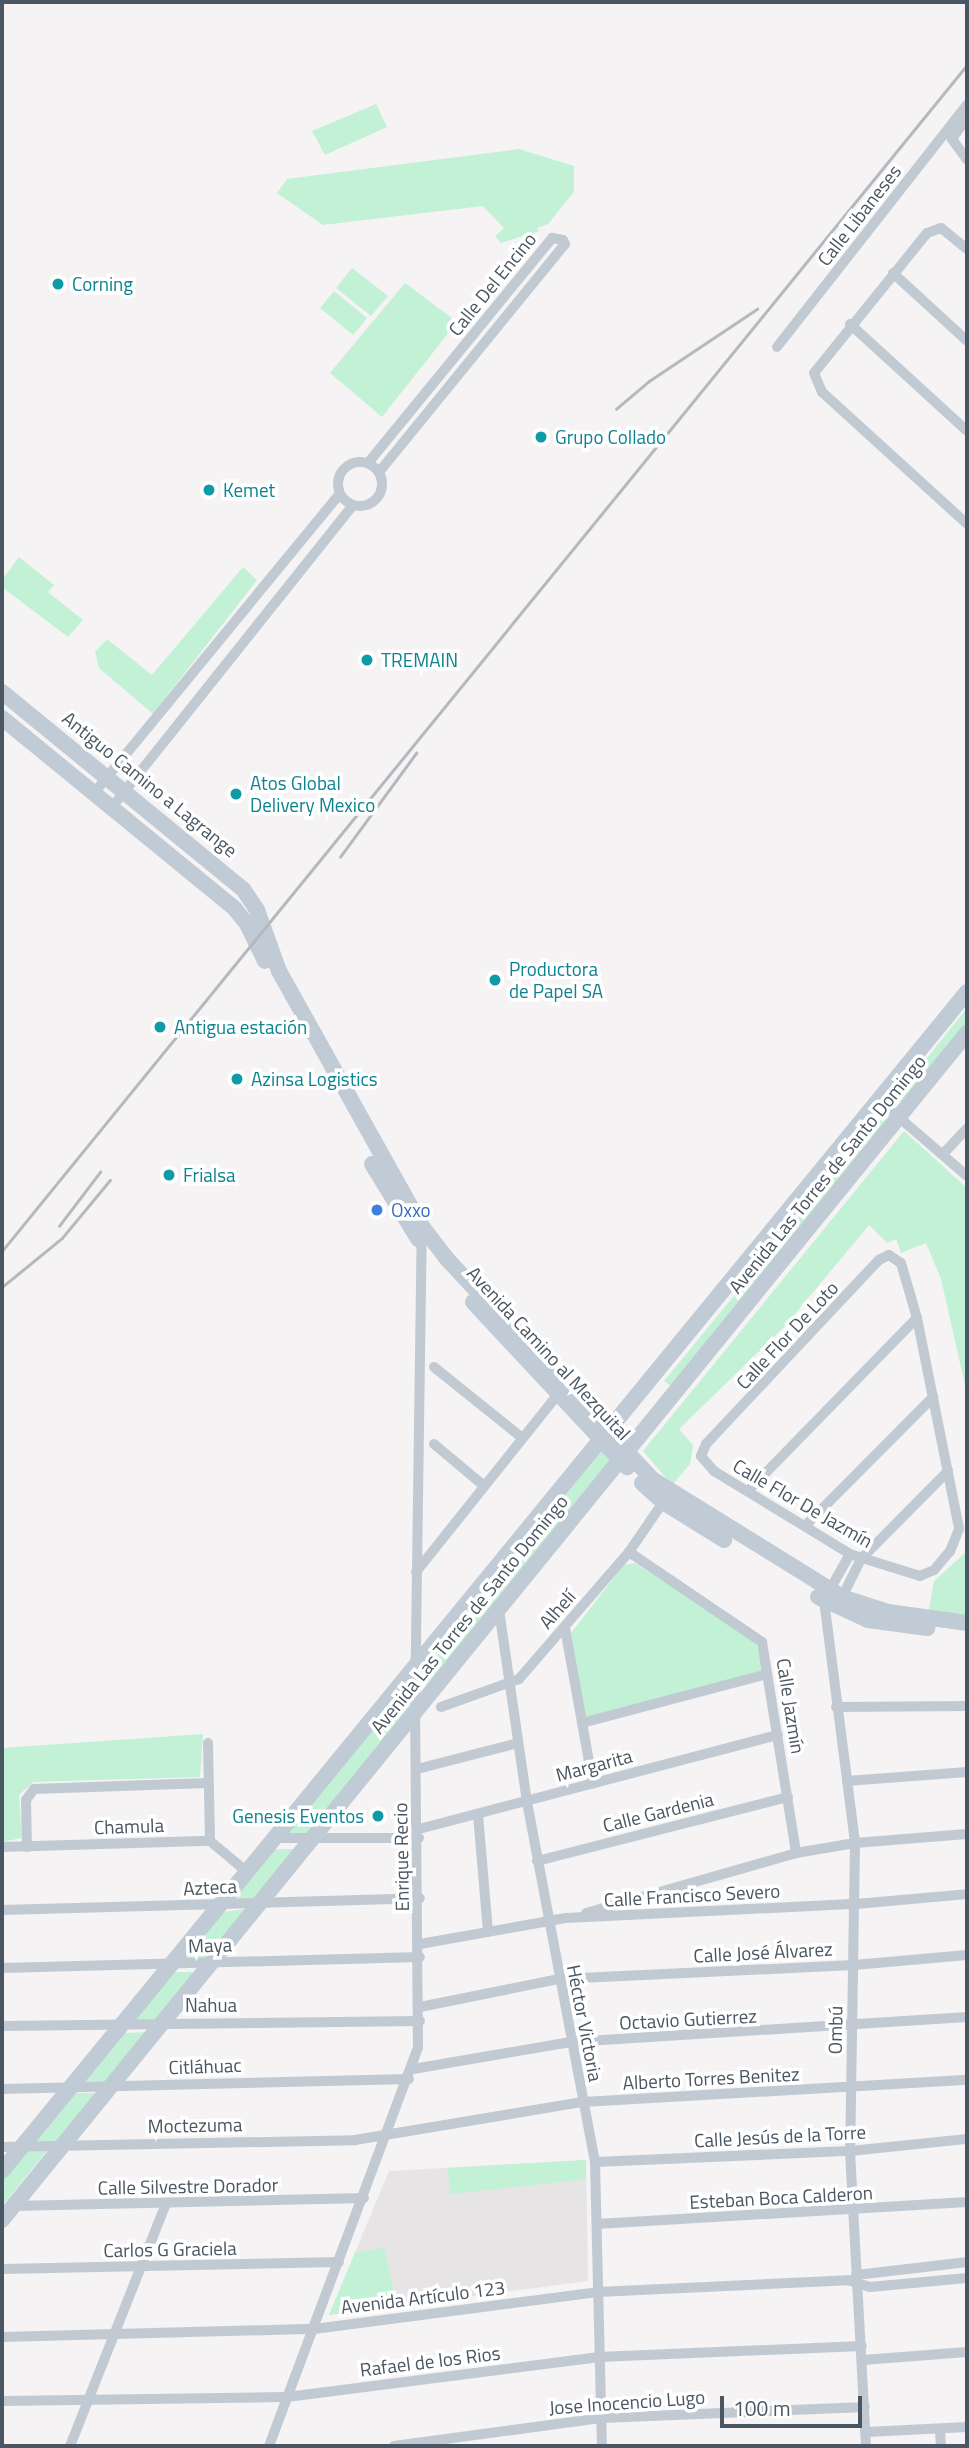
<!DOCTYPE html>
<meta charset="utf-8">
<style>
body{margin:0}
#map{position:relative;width:969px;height:2448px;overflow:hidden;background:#f5f3f3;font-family:"Titillium Web",sans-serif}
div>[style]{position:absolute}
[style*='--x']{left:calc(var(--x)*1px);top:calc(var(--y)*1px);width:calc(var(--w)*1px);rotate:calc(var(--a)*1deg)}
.education>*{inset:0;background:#e6e4e5}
.green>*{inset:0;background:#c3f1d5}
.street>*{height:10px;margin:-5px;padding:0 5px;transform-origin:5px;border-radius:5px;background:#c1cad2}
.street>.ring{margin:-5px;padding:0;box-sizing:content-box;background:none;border:10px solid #c1cad2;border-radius:50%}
.secondary>*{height:16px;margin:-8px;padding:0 8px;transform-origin:8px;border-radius:8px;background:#c1cbd6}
.rail>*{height:2.5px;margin:-1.25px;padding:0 1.25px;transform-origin:1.25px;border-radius:1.25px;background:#b5b8bd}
.dots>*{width:19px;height:19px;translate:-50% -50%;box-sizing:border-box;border:4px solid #fff;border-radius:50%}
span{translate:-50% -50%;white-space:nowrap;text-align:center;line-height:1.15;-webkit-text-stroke:7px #fff;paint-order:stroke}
.street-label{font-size:19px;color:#4a5661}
.culture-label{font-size:19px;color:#0d838f}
.left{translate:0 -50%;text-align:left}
.right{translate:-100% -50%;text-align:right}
.shop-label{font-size:19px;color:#366cbe}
.frame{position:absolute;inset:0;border:4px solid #4a5661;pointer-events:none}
.scale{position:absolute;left:720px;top:2396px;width:142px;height:32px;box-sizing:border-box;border:4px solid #4a5661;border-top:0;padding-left:9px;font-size:21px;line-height:24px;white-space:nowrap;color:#4a5661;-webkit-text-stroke:5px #fff;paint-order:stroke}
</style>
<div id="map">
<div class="education">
<i style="clip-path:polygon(586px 2160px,588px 2281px,329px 2315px,389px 2171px)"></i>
</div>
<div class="green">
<i style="clip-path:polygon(376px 104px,387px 127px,325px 155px,312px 131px)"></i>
<i style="clip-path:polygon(519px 149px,574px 166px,574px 192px,548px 224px,537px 228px,539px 231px,501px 243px,495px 236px,504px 228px,483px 206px,323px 225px,277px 193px,287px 179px)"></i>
<i style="clip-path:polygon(352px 268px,388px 296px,371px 316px,336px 288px)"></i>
<i style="clip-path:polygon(405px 283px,457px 322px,382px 417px,330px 373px)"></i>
<i style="clip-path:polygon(334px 291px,367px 318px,353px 335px,320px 308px)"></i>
<i style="clip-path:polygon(19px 557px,54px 585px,48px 592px,83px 620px,68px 637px,2px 587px,2px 580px)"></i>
<i style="clip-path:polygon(243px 567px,257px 580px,153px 714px,99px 668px,95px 652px,107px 639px,152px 675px)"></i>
<i style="clip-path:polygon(967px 1008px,967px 1028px,904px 1105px,895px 1098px)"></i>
<i style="clip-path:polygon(882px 1116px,890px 1121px,672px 1387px,664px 1381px)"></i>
<i style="clip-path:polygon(904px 1131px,967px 1188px,967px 1394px,941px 1279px,926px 1243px,901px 1253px,896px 1239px,887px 1243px,869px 1225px,784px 1327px,679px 1429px,693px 1445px,690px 1464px,672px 1485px,643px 1451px)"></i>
<i style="clip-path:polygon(603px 1449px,616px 1465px,426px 1686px,427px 1668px)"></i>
<i style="clip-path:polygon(967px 1551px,967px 1616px,928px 1614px,934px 1581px)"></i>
<i style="clip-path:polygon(635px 1563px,755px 1640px,764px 1670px,590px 1719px,584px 1714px,571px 1633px,624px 1565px)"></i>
<i style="clip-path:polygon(412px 1680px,410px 1714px,311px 1838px,283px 1838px)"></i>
<i style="clip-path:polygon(203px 1734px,200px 1777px,33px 1782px,19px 1795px,22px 1838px,2px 1842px,2px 1748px)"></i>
<i style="clip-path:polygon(273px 1849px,301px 1849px,259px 1899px,233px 1900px)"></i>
<i style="clip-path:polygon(251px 1908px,208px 1962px,180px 1963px,223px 1912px)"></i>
<i style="clip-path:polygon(173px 1972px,199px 1972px,162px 2019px,135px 2020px)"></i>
<i style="clip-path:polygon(150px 2032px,110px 2082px,83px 2082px,123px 2033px)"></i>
<i style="clip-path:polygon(73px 2093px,101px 2093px,62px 2141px,33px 2143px)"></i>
<i style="clip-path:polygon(23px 2150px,47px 2151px,2px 2206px,2px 2176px)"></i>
<i style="clip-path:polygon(586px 2160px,586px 2179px,451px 2194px,447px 2168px)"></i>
<i style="clip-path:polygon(384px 2248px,397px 2306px,329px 2315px,355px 2253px)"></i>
</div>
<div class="street">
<i style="--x:967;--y:118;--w:26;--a:126"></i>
<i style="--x:952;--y:139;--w:26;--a:54"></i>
<i style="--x:967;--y:249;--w:33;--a:-141"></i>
<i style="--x:941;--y:228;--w:15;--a:160"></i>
<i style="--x:927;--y:233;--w:180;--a:128.9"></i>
<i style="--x:814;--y:373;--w:21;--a:67"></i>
<i style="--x:822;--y:392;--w:196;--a:42.3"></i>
<i style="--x:893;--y:273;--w:100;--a:42.6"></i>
<i style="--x:850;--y:324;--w:159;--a:42.4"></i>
<i style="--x:777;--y:347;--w:308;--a:-51.9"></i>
<i class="ring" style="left:338px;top:462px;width:34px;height:34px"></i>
<i style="--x:368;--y:463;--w:291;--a:-50.7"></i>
<i style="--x:552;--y:238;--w:11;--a:10"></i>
<i style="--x:563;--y:240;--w:4;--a:63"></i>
<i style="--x:565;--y:244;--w:294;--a:129.2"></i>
<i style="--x:94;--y:793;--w:387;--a:-50.6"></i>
<i style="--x:112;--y:807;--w:386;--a:-51.4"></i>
<i style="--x:881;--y:1102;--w:113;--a:40.7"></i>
<i style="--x:943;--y:1154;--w:35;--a:-47"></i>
<i style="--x:889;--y:1255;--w:14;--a:34"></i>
<i style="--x:901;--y:1263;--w:57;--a:73.8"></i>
<i style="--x:917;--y:1318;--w:215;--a:78.7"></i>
<i style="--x:959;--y:1529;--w:24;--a:112"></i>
<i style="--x:950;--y:1551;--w:25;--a:130"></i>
<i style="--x:934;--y:1570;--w:15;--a:157"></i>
<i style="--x:920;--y:1576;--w:73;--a:-162.6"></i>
<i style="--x:850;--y:1554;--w:159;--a:-148.6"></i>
<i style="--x:714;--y:1471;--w:20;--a:-131"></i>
<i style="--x:701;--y:1456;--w:13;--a:-67"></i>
<i style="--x:706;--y:1444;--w:253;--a:-46.8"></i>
<i style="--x:879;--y:1260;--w:11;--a:-27"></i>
<i style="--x:434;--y:1367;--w:112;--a:38.8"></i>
<i style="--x:434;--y:1444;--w:64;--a:39.9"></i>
<i style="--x:748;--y:1491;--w:242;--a:-45.7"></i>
<i style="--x:805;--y:1526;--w:182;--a:-45.2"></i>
<i style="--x:629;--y:1552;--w:161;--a:34.1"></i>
<i style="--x:762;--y:1642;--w:214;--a:80.8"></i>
<i style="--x:850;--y:1554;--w:53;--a:119.5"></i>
<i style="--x:824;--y:1600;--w:245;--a:82.7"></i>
<i style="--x:855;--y:1843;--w:308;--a:90.9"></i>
<i style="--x:850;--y:2151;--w:295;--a:86.9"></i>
<i style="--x:416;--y:1572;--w:229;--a:-51.4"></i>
<i style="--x:840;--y:1601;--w:47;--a:-63.4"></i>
<i style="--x:861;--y:1559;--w:124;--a:-45.3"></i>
<i style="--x:499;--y:1610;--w:194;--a:81.7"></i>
<i style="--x:527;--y:1802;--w:366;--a:79.3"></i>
<i style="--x:595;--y:2162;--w:284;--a:88.6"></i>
<i style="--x:565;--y:1628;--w:158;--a:79.8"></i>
<i style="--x:441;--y:1707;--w:83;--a:-19.7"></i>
<i style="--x:519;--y:1679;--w:168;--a:-49.1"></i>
<i style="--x:629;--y:1552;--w:65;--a:-55.6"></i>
<i style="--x:836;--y:1707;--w:131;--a:-0.4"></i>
<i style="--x:582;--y:1723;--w:191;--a:-14.8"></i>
<i style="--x:208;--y:1743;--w:98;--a:88.8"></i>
<i style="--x:417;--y:1769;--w:104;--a:-14.4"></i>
<i style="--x:847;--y:1781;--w:120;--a:-4.3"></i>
<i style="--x:478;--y:1815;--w:117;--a:85.1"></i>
<i style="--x:419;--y:1829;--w:371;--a:-14.7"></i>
<i style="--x:273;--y:1838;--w:146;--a:0"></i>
<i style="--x:2;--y:1847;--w:208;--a:-1.7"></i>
<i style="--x:210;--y:1841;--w:47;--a:39.8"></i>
<i style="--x:27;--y:1847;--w:47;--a:-91.2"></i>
<i style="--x:26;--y:1800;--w:14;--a:-54"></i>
<i style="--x:34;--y:1789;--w:174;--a:-2"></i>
<i style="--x:537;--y:1861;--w:259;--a:-14.3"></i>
<i style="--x:2;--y:1910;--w:418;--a:-1.6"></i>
<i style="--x:586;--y:1913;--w:218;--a:-15.9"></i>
<i style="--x:796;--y:1853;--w:60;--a:-9.6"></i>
<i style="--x:855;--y:1843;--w:112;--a:-4.6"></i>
<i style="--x:420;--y:1944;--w:148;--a:-10.1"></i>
<i style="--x:566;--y:1918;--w:290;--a:-2.8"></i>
<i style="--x:856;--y:1904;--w:111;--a:-5.1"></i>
<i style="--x:2;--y:1968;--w:418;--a:-1.5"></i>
<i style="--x:420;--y:2007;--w:142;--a:-11.4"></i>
<i style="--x:559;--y:1979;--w:295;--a:-2.7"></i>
<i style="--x:854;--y:1965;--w:113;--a:-5.1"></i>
<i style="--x:2;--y:2026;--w:418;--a:-0.7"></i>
<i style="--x:413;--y:2069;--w:160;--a:-9.7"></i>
<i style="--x:571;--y:2042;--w:397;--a:-3.6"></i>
<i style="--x:2;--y:2089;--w:407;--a:-1.4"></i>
<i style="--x:2;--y:2147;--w:353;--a:-1.1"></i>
<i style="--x:355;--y:2140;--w:231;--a:-9.5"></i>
<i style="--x:583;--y:2102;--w:385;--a:-3.3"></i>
<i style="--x:595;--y:2162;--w:255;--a:-2.5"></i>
<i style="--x:850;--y:2151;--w:118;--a:-5.9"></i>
<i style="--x:13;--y:2206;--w:351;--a:-1.3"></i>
<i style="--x:597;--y:2224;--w:371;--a:-3.4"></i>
<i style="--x:2;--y:2269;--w:337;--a:-1.2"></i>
<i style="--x:856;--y:2275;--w:112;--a:-6.7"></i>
<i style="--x:2;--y:2337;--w:312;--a:-1.5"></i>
<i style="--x:314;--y:2329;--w:286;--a:-7.4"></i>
<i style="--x:598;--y:2292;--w:250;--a:-2.7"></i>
<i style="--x:848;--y:2280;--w:23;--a:18"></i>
<i style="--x:870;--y:2287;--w:97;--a:-5.3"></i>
<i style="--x:863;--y:2360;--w:104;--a:-4.4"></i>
<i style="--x:2;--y:2401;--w:285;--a:-0.8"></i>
<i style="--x:287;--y:2397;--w:315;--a:-7.3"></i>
<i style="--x:599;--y:2357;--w:263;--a:-2.4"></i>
<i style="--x:940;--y:2429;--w:17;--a:87"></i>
<i style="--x:866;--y:2432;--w:101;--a:-2.8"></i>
<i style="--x:70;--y:2446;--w:260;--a:-68.4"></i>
<i style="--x:269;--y:2446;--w:426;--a:-69.5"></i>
<i style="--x:418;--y:2047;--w:333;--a:-90.5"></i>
<i style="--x:415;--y:1714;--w:479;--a:-89.2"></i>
<i style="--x:394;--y:2446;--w:210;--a:-7.7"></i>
<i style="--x:602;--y:2418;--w:263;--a:-2.4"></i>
</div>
<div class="secondary">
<i style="--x:2;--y:692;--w:311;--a:39.3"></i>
<i style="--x:243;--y:889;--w:25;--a:56"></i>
<i style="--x:257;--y:910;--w:65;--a:70.2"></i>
<i style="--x:279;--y:971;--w:291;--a:60.8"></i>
<i style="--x:421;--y:1225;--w:43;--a:52.6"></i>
<i style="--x:447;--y:1259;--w:301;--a:47"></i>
<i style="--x:652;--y:1479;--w:224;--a:31.8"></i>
<i style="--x:842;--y:1597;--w:48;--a:18.1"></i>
<i style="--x:888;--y:1612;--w:80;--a:7.9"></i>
<i style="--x:2;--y:718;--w:301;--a:39.3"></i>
<i style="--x:235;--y:909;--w:19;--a:51"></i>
<i style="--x:247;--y:924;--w:41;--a:64.1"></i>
<i style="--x:372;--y:1164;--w:89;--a:58.3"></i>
<i style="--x:473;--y:1302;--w:226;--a:47"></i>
<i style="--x:642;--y:1483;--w:28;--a:42"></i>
<i style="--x:663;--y:1502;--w:72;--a:31.9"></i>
<i style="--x:818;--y:1597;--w:55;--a:24.7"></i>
<i style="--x:868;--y:1620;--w:60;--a:7.7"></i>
<i style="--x:2;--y:2171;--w:1524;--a:-50.7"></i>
<i style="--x:2;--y:2220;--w:1530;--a:-50.89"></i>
</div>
<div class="rail">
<i style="--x:616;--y:409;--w:43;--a:-40.3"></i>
<i style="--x:649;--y:381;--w:130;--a:-33.7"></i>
<i style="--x:340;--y:857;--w:129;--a:-53.8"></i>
<i style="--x:59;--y:1226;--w:68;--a:-52.8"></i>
<i style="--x:2;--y:1251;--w:1529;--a:-50.87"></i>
<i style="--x:2;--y:1287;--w:77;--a:-39.2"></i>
<i style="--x:62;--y:1238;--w:75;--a:-50.4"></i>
</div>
<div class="dots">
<i style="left:58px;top:284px;background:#0f9aa8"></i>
<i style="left:541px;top:437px;background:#0f9aa8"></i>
<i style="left:209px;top:490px;background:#0f9aa8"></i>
<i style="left:367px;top:660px;background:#0f9aa8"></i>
<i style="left:236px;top:794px;background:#0f9aa8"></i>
<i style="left:495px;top:980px;background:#0f9aa8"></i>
<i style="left:160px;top:1027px;background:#0f9aa8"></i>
<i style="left:237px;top:1079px;background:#0f9aa8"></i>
<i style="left:169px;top:1175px;background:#0f9aa8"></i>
<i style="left:377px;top:1210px;background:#3f7fe0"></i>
<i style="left:378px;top:1816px;background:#0f9aa8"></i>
</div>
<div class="street-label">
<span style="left:859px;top:215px;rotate:-52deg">Calle Libaneses</span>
<span style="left:492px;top:284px;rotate:-51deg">Calle Del Encino</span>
<span style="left:150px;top:784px;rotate:39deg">Antiguo Camino a Lagrange</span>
<span style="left:827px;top:1174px;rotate:-51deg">Avenida Las Torres de Santo Domingo</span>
<span style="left:787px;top:1335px;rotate:-47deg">Calle Flor De Loto</span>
<span style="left:549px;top:1353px;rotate:47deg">Avenida Camino al Mezquital</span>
<span style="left:803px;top:1503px;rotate:30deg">Calle Flor De Jazmín</span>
<span style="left:557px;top:1609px;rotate:-49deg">Alhelí</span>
<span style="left:469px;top:1614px;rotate:-51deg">Avenida Las Torres de Santo Domingo</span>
<span style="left:791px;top:1706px;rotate:81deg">Calle Jazmín</span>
<span style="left:594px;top:1765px;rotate:-15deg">Margarita</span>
<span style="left:658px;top:1812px;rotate:-14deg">Calle Gardenia</span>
<span style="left:129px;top:1826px;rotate:-2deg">Chamula</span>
<span style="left:401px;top:1857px;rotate:-91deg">Enrique Recio</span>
<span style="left:210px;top:1887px;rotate:-3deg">Azteca</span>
<span style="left:692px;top:1895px;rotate:-3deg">Calle Francisco Severo</span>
<span style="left:210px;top:1945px;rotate:-2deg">Maya</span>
<span style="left:763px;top:1952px;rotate:-3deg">Calle José Álvarez</span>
<span style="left:211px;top:2005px">Nahua</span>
<span style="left:688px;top:2019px;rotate:-3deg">Octavio Gutierrez</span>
<span style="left:585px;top:2023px;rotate:79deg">Héctor Victoria</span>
<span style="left:835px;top:2030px;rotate:-89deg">Ombú</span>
<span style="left:205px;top:2066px;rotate:-2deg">Citláhuac</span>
<span style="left:711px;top:2078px;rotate:-3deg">Alberto Torres Benitez</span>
<span style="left:195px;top:2125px;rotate:-1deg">Moctezuma</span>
<span style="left:780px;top:2136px;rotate:-3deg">Calle Jesús de la Torre</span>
<span style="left:188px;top:2186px;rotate:-1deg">Calle Silvestre Dorador</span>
<span style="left:781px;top:2197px;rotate:-3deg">Esteban Boca Calderon</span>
<span style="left:170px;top:2249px;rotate:-1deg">Carlos G Graciela</span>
<span style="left:423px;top:2297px;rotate:-7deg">Avenida Artículo 123</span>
<span style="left:430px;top:2361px;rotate:-7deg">Rafael de los Rios</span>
<span style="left:627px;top:2402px;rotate:-4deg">Jose Inocencio Lugo</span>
</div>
<div class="culture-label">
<span class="left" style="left:72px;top:284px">Corning</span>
<span class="left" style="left:555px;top:437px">Grupo Collado</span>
<span class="left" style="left:223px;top:490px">Kemet</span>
<span class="left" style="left:381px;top:660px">TREMAIN</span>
<span class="left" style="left:250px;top:794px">Atos Global<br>Delivery Mexico</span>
<span class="left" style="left:509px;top:980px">Productora<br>de Papel SA</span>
<span class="left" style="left:174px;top:1027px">Antigua estación</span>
<span class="left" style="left:251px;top:1079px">Azinsa Logistics</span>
<span class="left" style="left:183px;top:1175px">Frialsa</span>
<span class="right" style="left:364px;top:1816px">Genesis Eventos</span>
</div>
<div class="shop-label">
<span class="left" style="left:391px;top:1210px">Oxxo</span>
</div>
<div class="frame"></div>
<div class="scale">100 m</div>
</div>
